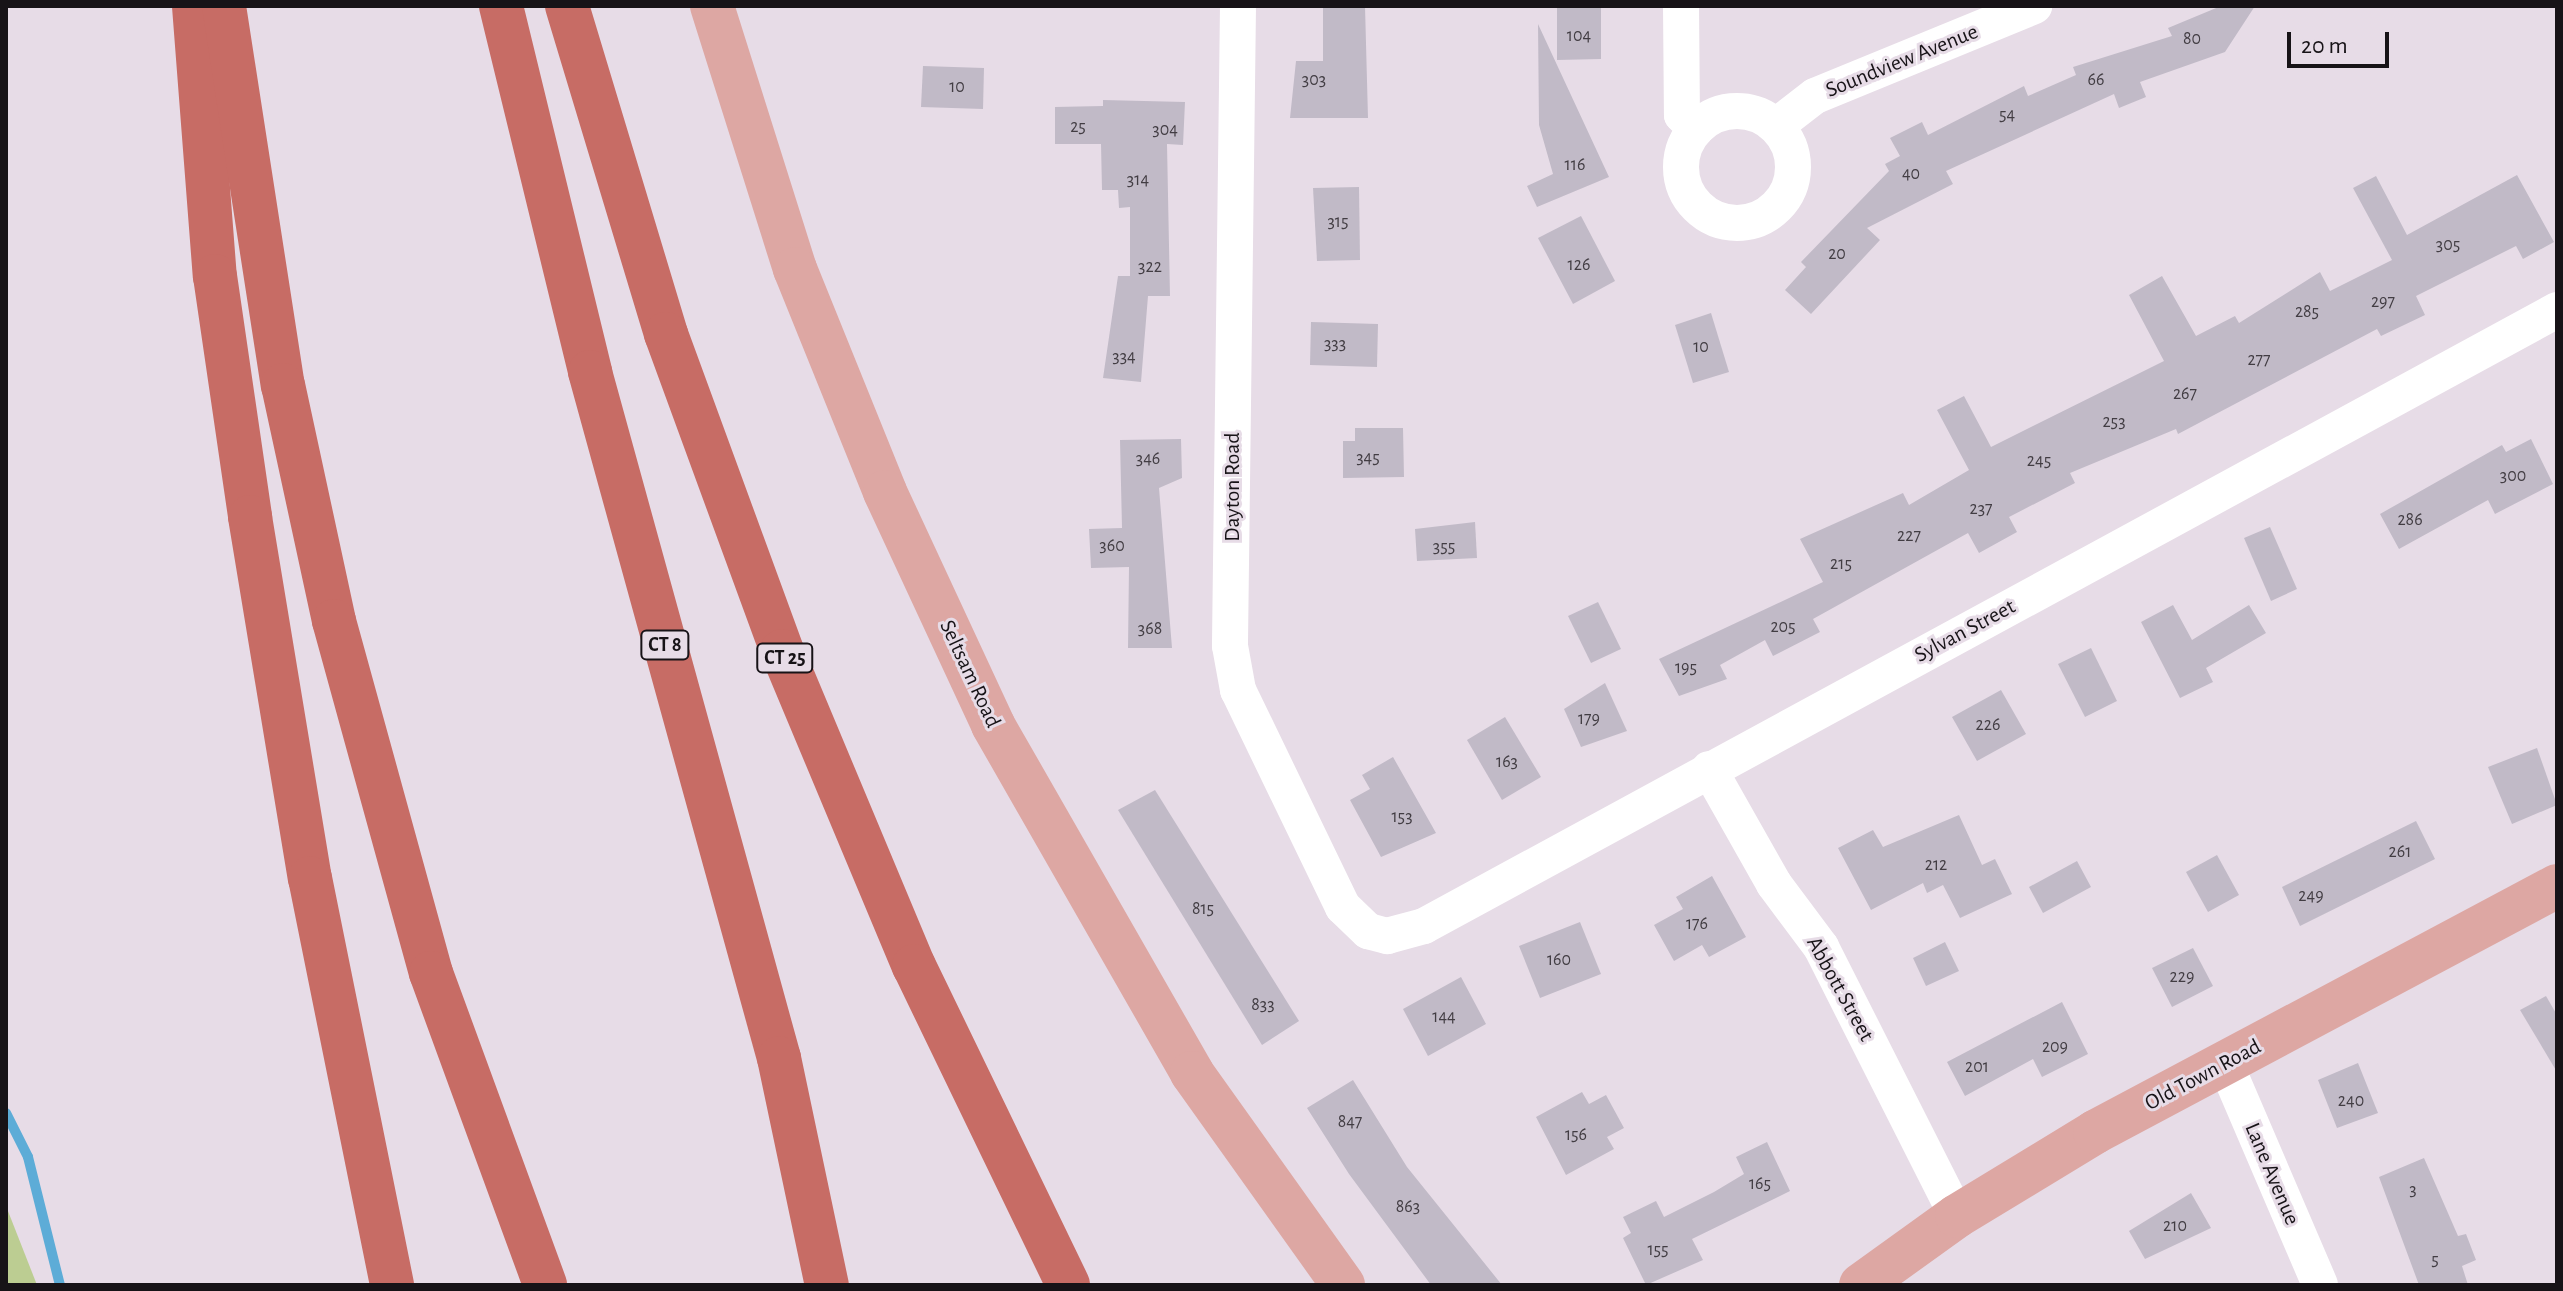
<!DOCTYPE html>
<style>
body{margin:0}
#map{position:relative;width:2563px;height:1291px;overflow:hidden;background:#e7dce7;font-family:"Alegreya Sans",sans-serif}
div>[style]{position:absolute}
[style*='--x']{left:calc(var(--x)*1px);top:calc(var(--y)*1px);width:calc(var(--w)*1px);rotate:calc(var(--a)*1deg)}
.green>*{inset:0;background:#bccd92}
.stream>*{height:10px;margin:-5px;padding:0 5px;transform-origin:5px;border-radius:5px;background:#5dacd7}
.building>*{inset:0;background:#c1bac7}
.minor>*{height:36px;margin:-18px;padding:0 18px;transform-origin:18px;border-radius:18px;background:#fff}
.minor>.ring{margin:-18px;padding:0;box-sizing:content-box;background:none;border:36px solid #fff;border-radius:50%}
.major>*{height:44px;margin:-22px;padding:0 22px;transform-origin:22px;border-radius:22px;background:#dda7a3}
.highway>*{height:44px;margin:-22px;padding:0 22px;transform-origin:22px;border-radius:22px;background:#c76c65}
span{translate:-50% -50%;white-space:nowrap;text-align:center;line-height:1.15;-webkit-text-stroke:6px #e7dce7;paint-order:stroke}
.number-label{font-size:18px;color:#423d43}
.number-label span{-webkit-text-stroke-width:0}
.shield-label span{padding:2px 6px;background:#e7dce7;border:2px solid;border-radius:6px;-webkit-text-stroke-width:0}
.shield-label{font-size:20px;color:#171317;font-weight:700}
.street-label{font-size:22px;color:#171317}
.frame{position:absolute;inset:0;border:8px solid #171317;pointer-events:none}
.scale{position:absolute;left:2287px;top:32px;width:102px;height:36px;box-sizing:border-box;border:4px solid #171317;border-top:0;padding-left:10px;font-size:24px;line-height:28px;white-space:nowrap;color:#171317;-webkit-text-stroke:6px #e7dce7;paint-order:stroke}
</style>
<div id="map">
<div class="green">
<i style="clip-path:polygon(6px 1206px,37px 1285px,6px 1285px)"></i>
</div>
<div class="stream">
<i style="--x:6;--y:1113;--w:49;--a:63.4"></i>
<i style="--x:28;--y:1157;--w:132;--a:76"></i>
</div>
<div class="building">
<i style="clip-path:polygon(1323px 6px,1365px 6px,1368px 118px,1290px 118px,1296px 61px,1323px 61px)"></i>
<i style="clip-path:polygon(1557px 6px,1601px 6px,1601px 59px,1557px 60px)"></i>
<i style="clip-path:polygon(2221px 6px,2255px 6px,2225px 52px,2140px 82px,2146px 97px,2119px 108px,2114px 94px,1946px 171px,1953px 184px,1867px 228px,1880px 240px,1811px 314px,1785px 290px,1806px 267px,1801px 262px,1889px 171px,1885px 164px,1900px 156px,1890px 138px,1922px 122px,1928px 135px,2024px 86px,2028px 96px,2076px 75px,2073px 67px,2172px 36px,2168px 28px)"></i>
<i style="clip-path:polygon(1538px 24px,1609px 177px,1537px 207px,1527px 186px,1553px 174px,1539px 125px)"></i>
<i style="clip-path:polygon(923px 66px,984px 68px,983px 109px,921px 107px)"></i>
<i style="clip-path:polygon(1103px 100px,1185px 102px,1183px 145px,1167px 144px,1170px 296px,1148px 296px,1141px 382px,1103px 378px,1118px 276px,1130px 276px,1130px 207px,1119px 208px,1118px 190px,1102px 190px,1101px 144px,1055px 144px,1055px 107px,1103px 106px)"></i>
<i style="clip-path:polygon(2517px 175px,2554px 242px,2523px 259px,2516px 246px,2416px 296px,2425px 315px,2381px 336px,2377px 329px,2178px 434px,2176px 429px,2070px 473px,2075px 483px,2009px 517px,2017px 532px,1979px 553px,1968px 533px,1813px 619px,1820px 632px,1773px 656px,1765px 640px,1720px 665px,1727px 679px,1679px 696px,1659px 659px,1823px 582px,1800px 539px,1903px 493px,1909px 505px,1969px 470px,1937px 410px,1964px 396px,1991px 447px,2164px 361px,2129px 295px,2162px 276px,2196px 336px,2235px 316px,2239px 323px,2320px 272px,2330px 291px,2392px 260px,2353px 188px,2376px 176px,2407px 235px)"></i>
<i style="clip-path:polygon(1359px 187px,1360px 260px,1317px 261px,1313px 188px)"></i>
<i style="clip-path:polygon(1581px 216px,1615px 281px,1573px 304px,1538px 238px)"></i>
<i style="clip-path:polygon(1711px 313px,1729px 372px,1693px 383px,1675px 325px)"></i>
<i style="clip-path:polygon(1311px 322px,1378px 324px,1377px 367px,1310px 365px)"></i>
<i style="clip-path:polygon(1355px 428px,1403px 428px,1404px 477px,1343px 478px,1343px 441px,1355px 441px)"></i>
<i style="clip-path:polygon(1181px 439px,1182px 478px,1159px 488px,1172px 648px,1128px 648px,1129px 567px,1091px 568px,1089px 529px,1122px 528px,1120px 440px)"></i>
<i style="clip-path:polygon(2531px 439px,2553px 484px,2495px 514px,2488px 500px,2399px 549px,2380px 514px,2502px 445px,2506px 452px)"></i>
<i style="clip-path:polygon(1475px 522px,1477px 558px,1417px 561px,1415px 529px)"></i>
<i style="clip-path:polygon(2270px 527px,2297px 589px,2271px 601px,2244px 538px)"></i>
<i style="clip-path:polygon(1598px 602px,1621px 649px,1591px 663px,1568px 616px)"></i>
<i style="clip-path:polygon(2173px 605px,2192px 640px,2249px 605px,2266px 633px,2206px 668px,2213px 682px,2180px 698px,2141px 622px)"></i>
<i style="clip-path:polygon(2091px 648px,2117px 701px,2085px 717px,2058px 664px)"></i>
<i style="clip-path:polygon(1605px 683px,1627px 731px,1581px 747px,1564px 709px)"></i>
<i style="clip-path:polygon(2001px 690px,2026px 734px,1977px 761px,1952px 717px)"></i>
<i style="clip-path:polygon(1505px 717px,1541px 777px,1502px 800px,1467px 740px)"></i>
<i style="clip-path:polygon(2537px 748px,2557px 805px,2512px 824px,2488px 767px)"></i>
<i style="clip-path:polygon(1393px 757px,1436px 833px,1381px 857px,1350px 800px,1370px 789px,1362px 775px)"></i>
<i style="clip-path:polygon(1155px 790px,1299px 1021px,1262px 1045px,1118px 810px)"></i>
<i style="clip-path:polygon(1959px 815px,1982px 865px,1995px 859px,2012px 894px,1960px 918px,1943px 885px,1927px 893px,1923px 883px,1871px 910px,1838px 848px,1873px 830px,1883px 847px)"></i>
<i style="clip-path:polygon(2416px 821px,2435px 859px,2300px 926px,2282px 887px)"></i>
<i style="clip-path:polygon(2217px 855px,2239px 895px,2208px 912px,2186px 872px)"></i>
<i style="clip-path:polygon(2077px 861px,2091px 887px,2043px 913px,2029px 887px)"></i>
<i style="clip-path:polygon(1712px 876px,1746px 937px,1709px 957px,1702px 945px,1674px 961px,1654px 925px,1683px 909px,1676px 897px)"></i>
<i style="clip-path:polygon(1580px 922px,1601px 974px,1540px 998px,1519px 946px)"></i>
<i style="clip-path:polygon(1945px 942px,1959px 971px,1926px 986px,1913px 958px)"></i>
<i style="clip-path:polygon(2193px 948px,2213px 986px,2172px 1007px,2152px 968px)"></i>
<i style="clip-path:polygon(1461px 977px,1486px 1024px,1428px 1056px,1403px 1009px)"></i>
<i style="clip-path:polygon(2546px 996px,2557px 1015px,2557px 1072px,2520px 1010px)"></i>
<i style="clip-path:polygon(2062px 1002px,2088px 1054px,2042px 1077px,2033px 1059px,1965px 1096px,1947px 1062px)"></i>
<i style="clip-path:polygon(2358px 1063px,2378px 1113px,2337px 1128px,2318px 1080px)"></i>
<i style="clip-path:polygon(1353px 1080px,1407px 1167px,1502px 1285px,1431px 1285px,1349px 1174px,1307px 1108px)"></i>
<i style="clip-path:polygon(1582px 1092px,1589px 1104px,1606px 1095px,1624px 1128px,1607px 1137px,1614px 1149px,1566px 1175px,1536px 1117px)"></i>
<i style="clip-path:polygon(1767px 1142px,1790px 1191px,1692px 1239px,1703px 1260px,1646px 1285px,1623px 1238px,1631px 1233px,1623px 1217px,1656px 1201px,1664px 1217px,1714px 1192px,1744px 1174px,1736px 1157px)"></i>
<i style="clip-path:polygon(2424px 1158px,2458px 1236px,2466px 1234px,2476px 1260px,2462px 1266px,2468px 1285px,2419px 1285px,2379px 1177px)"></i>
<i style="clip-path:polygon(2191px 1193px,2211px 1228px,2145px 1259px,2129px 1231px)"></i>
</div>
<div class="minor">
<i style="--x:1238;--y:6;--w:640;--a:90.72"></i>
<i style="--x:1230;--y:646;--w:45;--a:79.7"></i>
<i style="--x:1238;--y:690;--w:241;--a:64.2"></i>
<i style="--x:1343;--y:907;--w:35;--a:44"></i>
<i style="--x:1368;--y:931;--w:20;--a:15"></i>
<i style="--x:1387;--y:936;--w:38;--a:-15"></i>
<i style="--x:1424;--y:926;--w:1290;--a:-28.53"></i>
<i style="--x:1681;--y:6;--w:109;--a:89.5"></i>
<i style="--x:1682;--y:115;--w:20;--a:45"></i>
<i class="ring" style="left:1681px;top:111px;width:76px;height:76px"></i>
<i style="--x:1776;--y:126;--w:49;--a:-37.6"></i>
<i style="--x:1815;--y:96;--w:237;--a:-22.3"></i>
<i style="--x:1709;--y:769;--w:132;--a:60.5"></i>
<i style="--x:1774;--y:884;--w:79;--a:53.3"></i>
<i style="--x:1821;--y:947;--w:301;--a:63.2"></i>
<i style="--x:2225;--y:1063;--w:241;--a:66.8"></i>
</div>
<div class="major">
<i style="--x:712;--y:6;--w:276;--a:72.5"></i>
<i style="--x:795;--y:269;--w:240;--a:68"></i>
<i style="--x:885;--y:492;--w:257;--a:65.1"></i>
<i style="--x:993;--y:725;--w:401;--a:60.2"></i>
<i style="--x:1192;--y:1073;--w:260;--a:54.5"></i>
<i style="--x:1861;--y:1285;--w:118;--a:-35.7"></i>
<i style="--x:1957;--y:1216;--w:162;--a:-31.3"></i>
<i style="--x:2095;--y:1132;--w:523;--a:-28.03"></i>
</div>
<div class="highway">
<i style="--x:194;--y:6;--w:271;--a:85.6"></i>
<i style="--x:215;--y:276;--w:244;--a:81.7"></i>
<i style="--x:250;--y:517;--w:366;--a:80.6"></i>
<i style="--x:310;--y:878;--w:415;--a:78.6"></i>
<i style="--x:224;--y:6;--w:384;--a:81.2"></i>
<i style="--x:283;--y:385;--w:241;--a:77.8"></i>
<i style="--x:334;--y:621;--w:365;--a:74.6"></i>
<i style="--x:431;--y:973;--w:332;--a:69.9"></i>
<i style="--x:501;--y:6;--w:377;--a:76.3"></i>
<i style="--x:590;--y:372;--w:712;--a:74.6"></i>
<i style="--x:779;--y:1058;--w:232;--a:78.1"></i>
<i style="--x:567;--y:6;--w:343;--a:73.2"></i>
<i style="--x:666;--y:334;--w:338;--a:69.9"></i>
<i style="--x:782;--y:651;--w:342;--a:67.3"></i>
<i style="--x:914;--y:966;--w:354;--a:64.2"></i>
</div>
<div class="number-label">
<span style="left:1579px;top:36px">104</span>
<span style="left:2192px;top:39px">80</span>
<span style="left:1314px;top:80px">303</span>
<span style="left:2096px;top:80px">66</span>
<span style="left:957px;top:87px">10</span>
<span style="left:2007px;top:115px">54</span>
<span style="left:1078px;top:127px">25</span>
<span style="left:1165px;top:130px">304</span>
<span style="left:1575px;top:165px">116</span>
<span style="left:1911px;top:174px">40</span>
<span style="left:1138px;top:180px">314</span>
<span style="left:1338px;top:222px">315</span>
<span style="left:2448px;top:245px">305</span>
<span style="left:1837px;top:254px">20</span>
<span style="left:1579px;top:265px">126</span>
<span style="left:1150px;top:267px">322</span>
<span style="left:2383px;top:302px">297</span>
<span style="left:2307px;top:312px">285</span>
<span style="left:1335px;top:344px">333</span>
<span style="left:1701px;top:347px">10</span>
<span style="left:1124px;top:357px">334</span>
<span style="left:2259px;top:360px">277</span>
<span style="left:2185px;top:394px">267</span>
<span style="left:2114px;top:422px">253</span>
<span style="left:1368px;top:458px">345</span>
<span style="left:1148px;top:459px">346</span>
<span style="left:2039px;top:461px">245</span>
<span style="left:2513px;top:476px">300</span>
<span style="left:1981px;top:509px">237</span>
<span style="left:2410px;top:520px">286</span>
<span style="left:1909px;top:536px">227</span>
<span style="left:1112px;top:546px">360</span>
<span style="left:1444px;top:547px">355</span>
<span style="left:1841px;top:564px">215</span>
<span style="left:1783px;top:627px">205</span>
<span style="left:1150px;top:629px">368</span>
<span style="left:1686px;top:668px">195</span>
<span style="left:1589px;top:719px">179</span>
<span style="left:1988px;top:725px">226</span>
<span style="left:1507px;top:762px">163</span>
<span style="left:1402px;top:817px">153</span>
<span style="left:2400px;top:852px">261</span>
<span style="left:1936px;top:865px">212</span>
<span style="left:2311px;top:896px">249</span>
<span style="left:1203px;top:909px">815</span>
<span style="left:1697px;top:924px">176</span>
<span style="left:1559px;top:960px">160</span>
<span style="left:2182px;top:977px">229</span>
<span style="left:1263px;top:1005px">833</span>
<span style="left:1444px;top:1017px">144</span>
<span style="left:2055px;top:1047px">209</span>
<span style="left:1977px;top:1067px">201</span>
<span style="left:2351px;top:1101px">240</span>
<span style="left:1350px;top:1122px">847</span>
<span style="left:1576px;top:1135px">156</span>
<span style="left:1760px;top:1184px">165</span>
<span style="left:2413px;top:1190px">3</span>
<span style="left:1408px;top:1207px">863</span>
<span style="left:2175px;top:1226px">210</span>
<span style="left:1658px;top:1250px">155</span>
<span style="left:2435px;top:1260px">5</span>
</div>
<div class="shield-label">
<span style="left:665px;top:645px">CT 8</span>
<span style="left:785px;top:658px">CT 25</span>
</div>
<div class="street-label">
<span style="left:1902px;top:61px;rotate:-22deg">Soundview Avenue</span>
<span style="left:1233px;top:487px;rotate:-90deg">Dayton Road</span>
<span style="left:1965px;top:631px;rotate:-28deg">Sylvan Street</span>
<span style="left:970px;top:674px;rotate:65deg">Seltsam Road</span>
<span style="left:1840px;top:989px;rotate:61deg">Abbott Street</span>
<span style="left:2203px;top:1075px;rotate:-28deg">Old Town Road</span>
<span style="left:2272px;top:1174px;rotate:67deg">Lane Avenue</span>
</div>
<div class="frame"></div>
<div class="scale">20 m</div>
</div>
